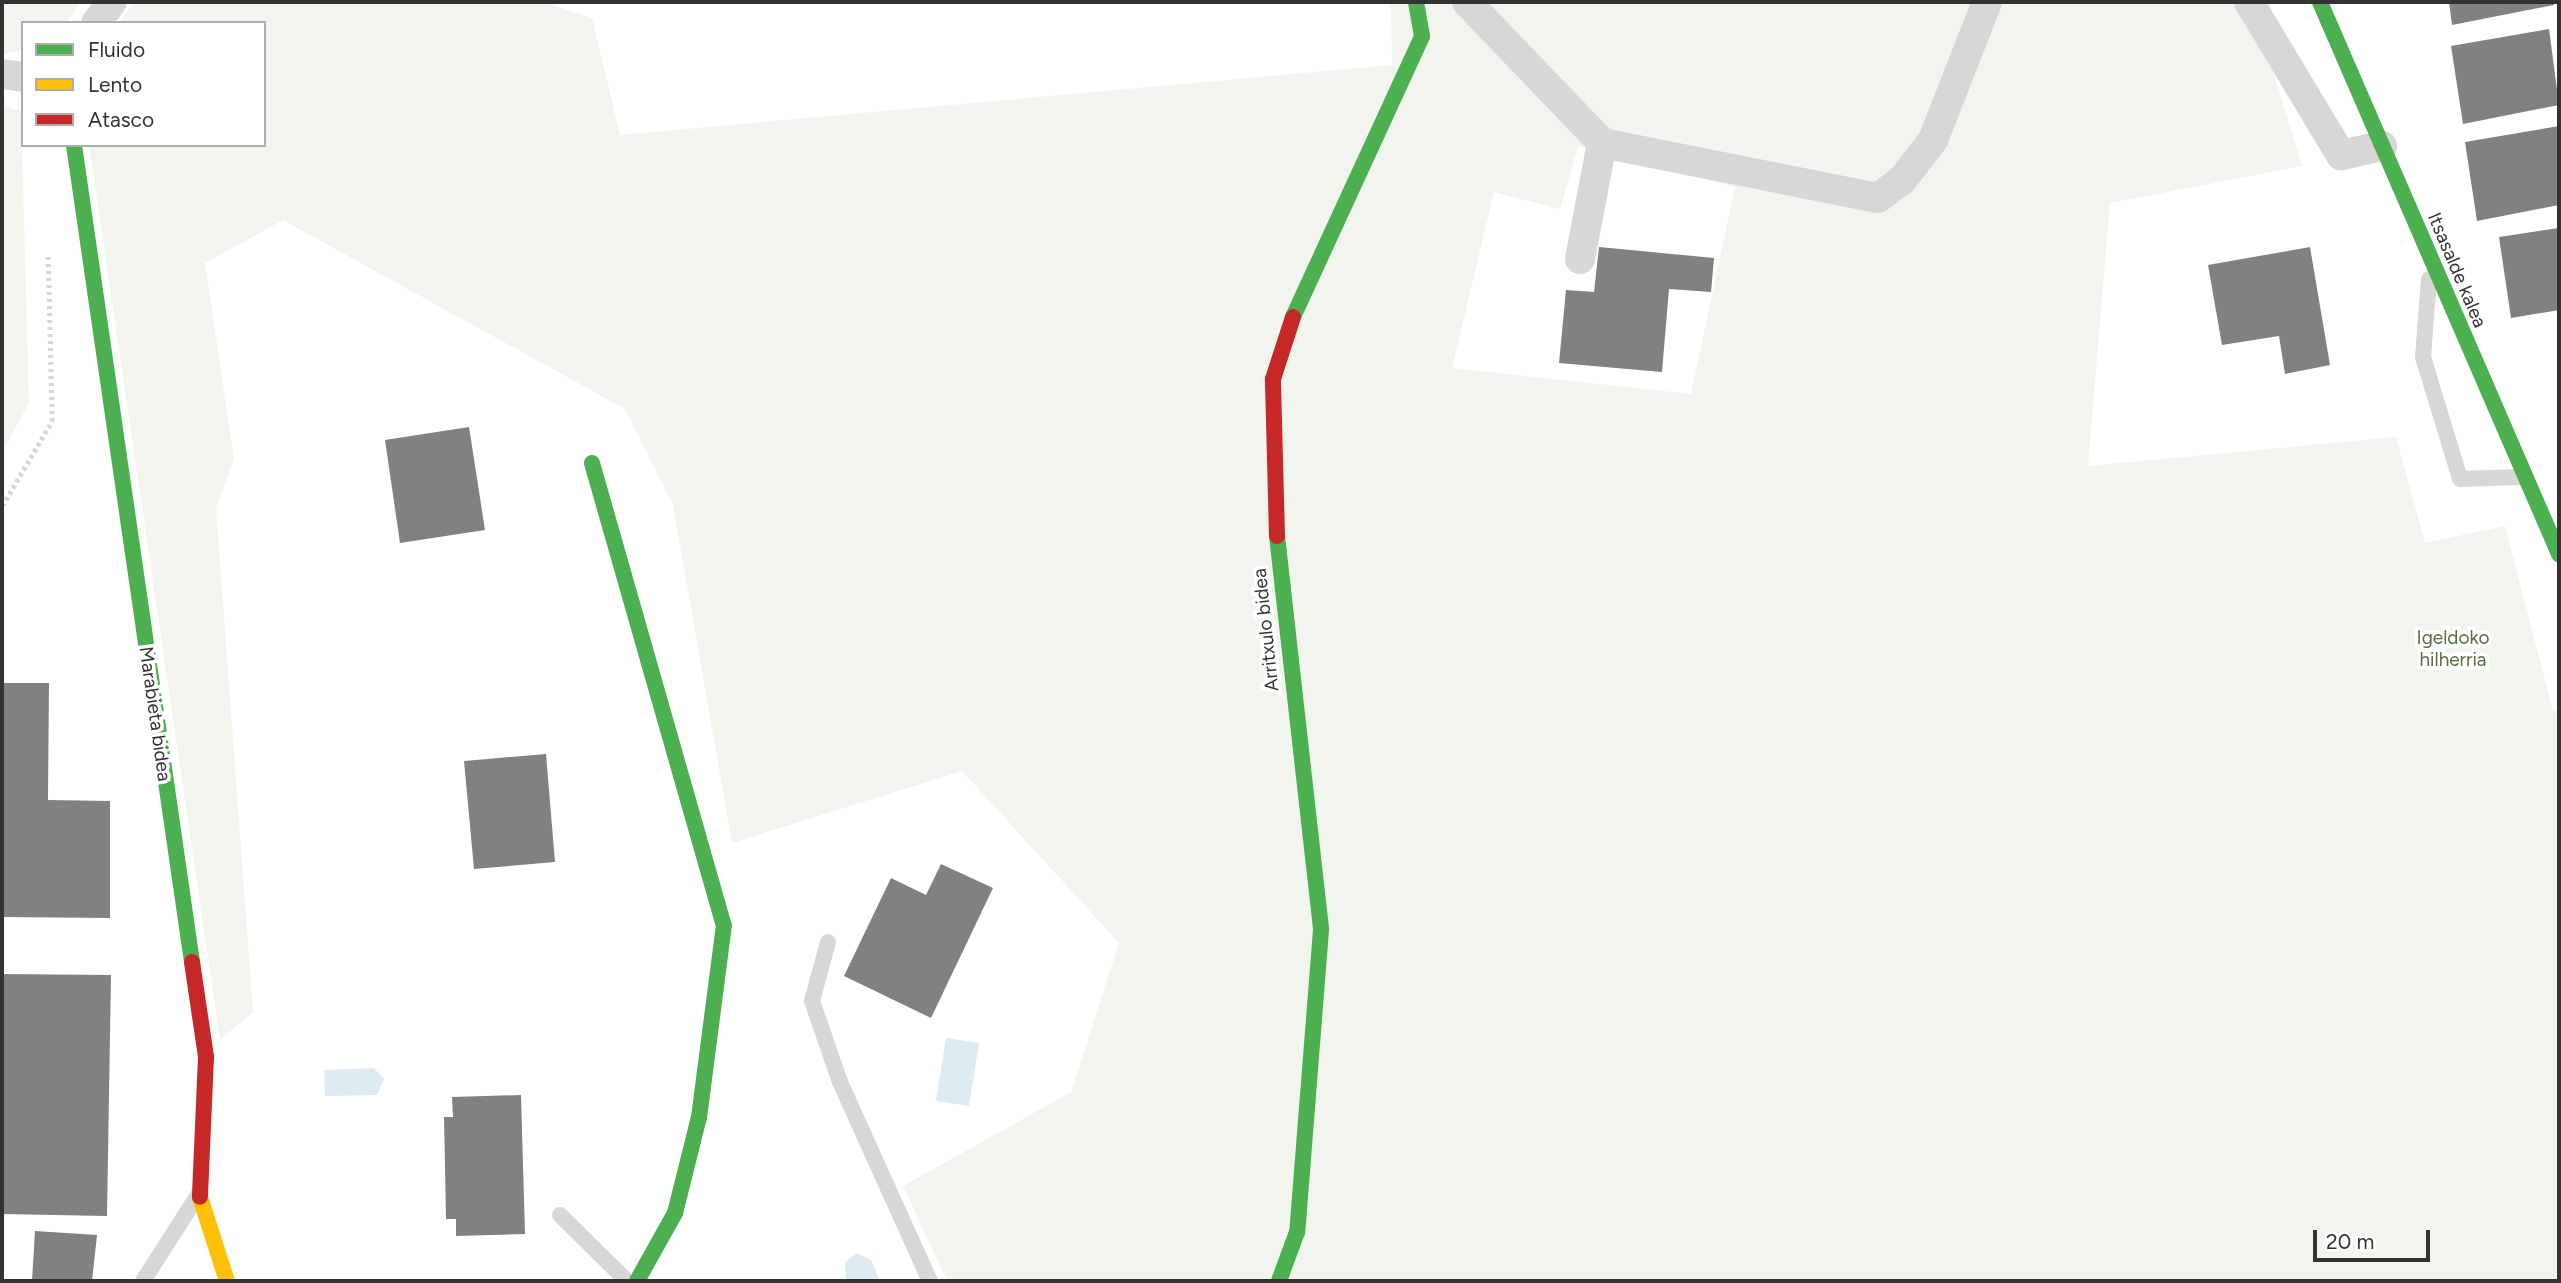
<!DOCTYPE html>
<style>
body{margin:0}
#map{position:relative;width:2561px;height:1283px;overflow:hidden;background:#fff;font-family:Figtree,sans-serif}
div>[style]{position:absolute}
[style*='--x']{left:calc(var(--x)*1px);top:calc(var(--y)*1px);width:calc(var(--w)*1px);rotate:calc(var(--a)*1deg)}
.green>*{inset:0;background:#f1f5ed}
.water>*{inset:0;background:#ddebf3}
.building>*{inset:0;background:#818181}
.path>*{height:4.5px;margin-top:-2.25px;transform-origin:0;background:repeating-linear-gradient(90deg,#d6d6d6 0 3.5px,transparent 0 7px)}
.lane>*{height:16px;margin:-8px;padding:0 8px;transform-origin:8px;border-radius:8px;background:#d7d7d7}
.street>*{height:30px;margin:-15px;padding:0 15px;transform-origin:15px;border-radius:15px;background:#d7d7d7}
.fast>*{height:16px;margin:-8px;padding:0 8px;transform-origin:8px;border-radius:8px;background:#4caf50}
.slow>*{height:16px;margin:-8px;padding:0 8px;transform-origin:8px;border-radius:8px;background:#ffc107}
.jam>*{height:16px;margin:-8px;padding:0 8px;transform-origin:8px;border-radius:8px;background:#c62828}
span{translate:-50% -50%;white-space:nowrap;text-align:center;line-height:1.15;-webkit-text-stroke:7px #fff;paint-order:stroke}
.street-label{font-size:19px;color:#333}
.park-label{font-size:19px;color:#56703f}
.frame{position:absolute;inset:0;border:4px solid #333;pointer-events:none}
.legend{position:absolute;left:21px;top:21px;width:245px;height:126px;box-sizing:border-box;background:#fff;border:2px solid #adadad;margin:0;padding:9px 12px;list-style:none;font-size:21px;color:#333}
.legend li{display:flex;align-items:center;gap:14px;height:35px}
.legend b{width:35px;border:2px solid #adadad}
.scale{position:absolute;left:2313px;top:1230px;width:117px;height:32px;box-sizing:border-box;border:4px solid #333;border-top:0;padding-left:9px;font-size:21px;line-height:24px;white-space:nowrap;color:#333;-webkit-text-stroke:5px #fff;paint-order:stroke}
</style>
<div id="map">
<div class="green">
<i style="clip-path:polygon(2px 2px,81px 2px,66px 23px,23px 23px,23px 50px,2px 54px)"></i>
<i style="clip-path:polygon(evenodd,134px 2px,543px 2px,592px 18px,620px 135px,1392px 65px,1391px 2px,2252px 2px,2302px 166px,2110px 203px,2088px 466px,2396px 437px,2425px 543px,2505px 526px,2553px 711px,2559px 709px,2559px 1281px,947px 1281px,903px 1186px,1071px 1092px,1119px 943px,962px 771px,732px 843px,673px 505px,625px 409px,283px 220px,205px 263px,234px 459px,216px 508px,253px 1012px,220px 1040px,89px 145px,264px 145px,264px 23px,119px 23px,134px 2px,1578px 146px,1735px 187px,1691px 394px,1452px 368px,1494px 192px,1560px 209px,1578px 146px)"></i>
<i style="clip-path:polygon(2px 106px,21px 111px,29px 403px,2px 453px)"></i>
</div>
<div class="water">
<i style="clip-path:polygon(946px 1038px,979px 1043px,969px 1106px,936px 1101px)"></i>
<i style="clip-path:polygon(374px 1068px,384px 1079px,377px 1095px,325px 1096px,324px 1070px)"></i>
<i style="clip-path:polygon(857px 1253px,871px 1260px,880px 1281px,846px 1281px,845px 1262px)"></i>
</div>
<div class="building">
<i style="clip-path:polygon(2449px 2px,2554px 2px,2554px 5px,2452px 25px)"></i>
<i style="clip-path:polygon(2549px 29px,2559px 105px,2463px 124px,2451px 46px)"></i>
<i style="clip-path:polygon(2559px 126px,2559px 205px,2477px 221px,2465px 142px)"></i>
<i style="clip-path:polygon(2559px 228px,2559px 310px,2511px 318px,2499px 237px)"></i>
<i style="clip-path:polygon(1599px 247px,1714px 258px,1711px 292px,1669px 289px,1662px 372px,1559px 363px,1566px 290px,1594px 292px)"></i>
<i style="clip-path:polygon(2310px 247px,2330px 365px,2285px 374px,2279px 336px,2222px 345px,2208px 265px)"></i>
<i style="clip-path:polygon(469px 427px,485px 530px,400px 543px,385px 440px)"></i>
<i style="clip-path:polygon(2px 683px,49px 683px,48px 800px,110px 801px,110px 918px,2px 917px)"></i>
<i style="clip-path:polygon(546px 754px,555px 862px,474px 869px,464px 761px)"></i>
<i style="clip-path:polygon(941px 864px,993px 888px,931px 1018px,844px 976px,891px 878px,926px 895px)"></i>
<i style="clip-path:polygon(2px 974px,111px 975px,107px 1216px,2px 1214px)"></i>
<i style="clip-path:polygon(521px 1095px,525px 1234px,456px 1236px,456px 1219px,446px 1219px,444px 1117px,453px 1117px,452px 1097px)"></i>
<i style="clip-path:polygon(35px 1231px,97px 1235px,92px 1281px,32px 1281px)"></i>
</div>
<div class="path">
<i style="--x:2;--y:506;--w:99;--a:-59.5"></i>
<i style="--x:52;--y:421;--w:166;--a:-91.4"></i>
</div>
<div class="lane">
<i style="--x:2429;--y:279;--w:78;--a:94.4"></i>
<i style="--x:2423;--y:357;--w:127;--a:73.1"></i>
<i style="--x:2460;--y:479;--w:61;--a:-1.9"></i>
<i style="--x:828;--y:942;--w:61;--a:105.2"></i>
<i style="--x:812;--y:1001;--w:86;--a:70.9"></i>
<i style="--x:840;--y:1082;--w:218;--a:65.7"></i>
<i style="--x:560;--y:1215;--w:94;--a:44.6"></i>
<i style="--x:143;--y:1281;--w:102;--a:-57.4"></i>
</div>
<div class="street">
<i style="--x:1467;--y:2;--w:195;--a:46.2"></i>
<i style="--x:1602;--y:143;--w:281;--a:11.3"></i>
<i style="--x:1878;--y:198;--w:30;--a:-37"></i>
<i style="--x:1902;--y:180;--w:51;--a:-52.2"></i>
<i style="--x:1933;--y:140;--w:148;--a:-68.6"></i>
<i style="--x:2249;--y:2;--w:179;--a:59"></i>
<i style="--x:2341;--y:155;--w:42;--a:-12.4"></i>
<i style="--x:96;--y:23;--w:26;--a:-53"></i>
<i style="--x:2;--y:74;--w:21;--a:8"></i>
<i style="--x:1580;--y:259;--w:118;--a:-79.3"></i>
</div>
<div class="fast">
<i style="--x:2320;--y:2;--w:602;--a:66.59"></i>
<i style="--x:74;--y:145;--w:825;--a:81.78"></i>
<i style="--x:1293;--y:317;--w:309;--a:-65.3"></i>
<i style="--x:1422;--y:36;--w:35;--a:-100"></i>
<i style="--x:592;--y:463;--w:480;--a:74.1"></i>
<i style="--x:724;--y:925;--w:194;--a:97.4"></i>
<i style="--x:699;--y:1117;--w:99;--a:104"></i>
<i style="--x:675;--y:1213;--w:78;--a:119.2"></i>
<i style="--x:1277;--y:536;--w:396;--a:83.6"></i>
<i style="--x:1321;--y:930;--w:303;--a:94.5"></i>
<i style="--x:1297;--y:1232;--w:52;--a:110.2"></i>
</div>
<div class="slow">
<i style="--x:200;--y:1197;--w:88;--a:72.2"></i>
</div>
<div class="jam">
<i style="--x:1277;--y:536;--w:157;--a:-91.5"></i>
<i style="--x:1273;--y:379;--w:65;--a:-72.1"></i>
<i style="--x:192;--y:962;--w:96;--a:81.6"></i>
<i style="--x:206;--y:1057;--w:140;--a:92.5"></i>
</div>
<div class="street-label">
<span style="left:2457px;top:270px;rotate:67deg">Itsasalde kalea</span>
<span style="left:1266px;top:630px;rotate:-96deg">Arritxulo bidea</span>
<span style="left:155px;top:714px;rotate:82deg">Marabieta bidea</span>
</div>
<div class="park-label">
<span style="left:2453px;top:649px">Igeldoko<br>hilherria</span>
</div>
<div class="frame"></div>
<ul class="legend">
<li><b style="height:9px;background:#4caf50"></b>Fluido</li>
<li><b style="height:9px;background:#ffc107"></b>Lento</li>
<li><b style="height:9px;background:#c62828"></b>Atasco</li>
</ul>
<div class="scale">20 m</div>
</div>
